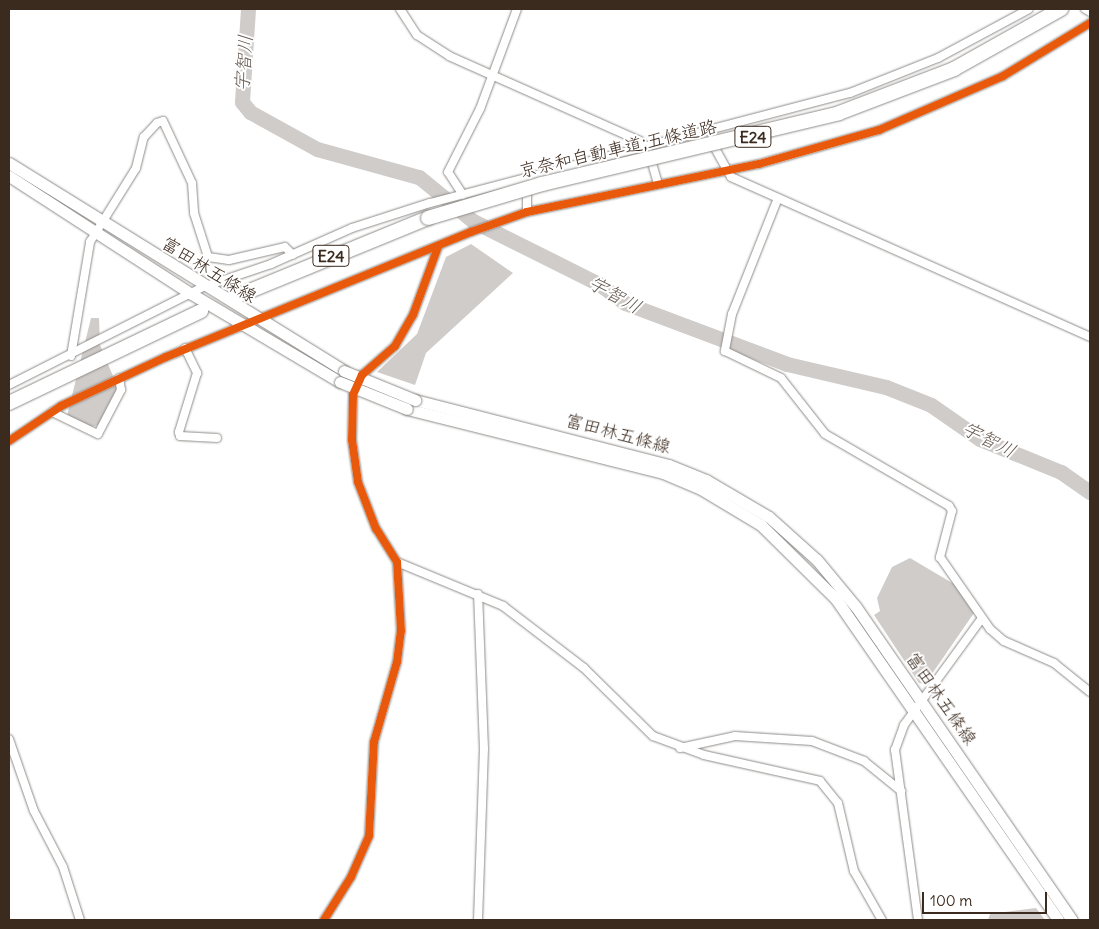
<!DOCTYPE html>
<meta charset="utf-8">
<style>
body{margin:0}
#map{position:relative;width:1099px;height:929px;overflow:hidden;background:#fff;font-family:Delius,"Klee One",sans-serif}
div>[style]{position:absolute}
[style*='--x']{left:calc(var(--x)*1px);top:calc(var(--y)*1px);width:calc(var(--w)*1px);rotate:calc(var(--a)*1deg)}
.water>*{inset:0;background:#d0ccca}
.river>*{height:15px;margin:-7.5px;padding:0 7.5px;transform-origin:7.5px;border-radius:7.5px;background:#d0ccca}
.roads{filter:drop-shadow(0 0 1px #8e8b88) drop-shadow(0 0 1px #8e8b88)}
.minor>*{height:8px;margin:-4px;padding:0 4px;transform-origin:4px;border-radius:4px;background:#fff}
.secondary>*{height:11px;margin:-5.5px;padding:0 5.5px;transform-origin:5.5px;border-radius:5.5px;background:#fff}
.motorway>*{height:14px;margin:-7px;padding:0 7px;transform-origin:7px;border-radius:7px;background:#fff}
.bridges{filter:drop-shadow(0 0 1px #8e8b88) drop-shadow(0 0 1px #8e8b88)}
.secondary-bridge>*{height:11px;margin:-5.5px;padding:0 5.5px;transform-origin:5.5px;border-radius:5.5px;background:#fff}
.motorway-bridge>*{height:14px;margin:-7px;padding:0 7px;transform-origin:7px;border-radius:7px;background:#fff}
.cycleway>*{height:8px;margin:-4px;padding:0 4px;transform-origin:4px;border-radius:4px;background:#e8590c}
span{translate:-50% -50%;white-space:nowrap;text-align:center;line-height:1.15;-webkit-text-stroke:4px #fff;paint-order:stroke}
.shield-label span{padding:1px 4px;background:#fff;border:1px solid;border-radius:4px;-webkit-text-stroke-width:0}
.shield-label{font-size:16px;color:#3b2a1e;font-weight:700}
.street-label{font-size:18px;color:#3b2a1e}
.water-label{font-size:19px;color:#685b52;font-style:italic}
.frame{position:absolute;inset:0;border:10px solid #3b2a1e;pointer-events:none}
.scale{position:absolute;left:922px;top:892px;width:125px;height:22px;box-sizing:border-box;border:2px solid #3b2a1e;border-top:0;padding-left:6px;font-size:15px;line-height:18px;white-space:nowrap;color:#3b2a1e;-webkit-text-stroke:4px #fff;paint-order:stroke}
</style>
<div id="map">
<div class="water">
<i style="clip-path:polygon(471px 244px,513px 273px,426px 353px,415px 385px,377px 372px,417px 334px,446px 257px)"></i>
<i style="clip-path:polygon(91px 318px,99px 318px,100px 345px,118px 388px,99px 425px,91px 427px,67px 416px)"></i>
<i style="clip-path:polygon(910px 558px,954px 584px,974px 613px,925px 684px,919px 683px,874px 615px,880px 611px,877px 598px,892px 567px)"></i>
<i style="clip-path:polygon(1036px 908px,1045px 920px,988px 920px,990px 914px)"></i>
</div>
<div class="river">
<i style="--x:248;--y:9;--w:93;--a:93.7"></i>
<i style="--x:242;--y:102;--w:13;--a:51"></i>
<i style="--x:250;--y:112;--w:77;--a:28.9"></i>
<i style="--x:317;--y:149;--w:106;--a:15.4"></i>
<i style="--x:419;--y:177;--w:70;--a:39.2"></i>
<i style="--x:473;--y:221;--w:141;--a:26.6"></i>
<i style="--x:599;--y:284;--w:32;--a:36"></i>
<i style="--x:625;--y:303;--w:173;--a:20.6"></i>
<i style="--x:787;--y:364;--w:102;--a:13.1"></i>
<i style="--x:886;--y:387;--w:48;--a:21.8"></i>
<i style="--x:931;--y:405;--w:60;--a:34.8"></i>
<i style="--x:980;--y:439;--w:87;--a:22.2"></i>
<i style="--x:1061;--y:472;--w:35;--a:35"></i>
</div>
<div class="roads">
<div class="minor">
<i style="--x:400;--y:9;--w:31;--a:57"></i>
<i style="--x:417;--y:35;--w:38;--a:33"></i>
<i style="--x:449;--y:56;--w:209;--a:24"></i>
<i style="--x:640;--y:141;--w:11;--a:45"></i>
<i style="--x:648;--y:149;--w:36;--a:74"></i>
<i style="--x:1085;--y:9;--w:6;--a:31"></i>
<i style="--x:711;--y:141;--w:41;--a:60.9"></i>
<i style="--x:731;--y:177;--w:393;--a:24"></i>
<i style="--x:527;--y:187;--w:25;--a:90"></i>
<i style="--x:463;--y:195;--w:27;--a:-123"></i>
<i style="--x:448;--y:172;--w:71;--a:-63.1"></i>
<i style="--x:480;--y:109;--w:107;--a:-69.7"></i>
<i style="--x:778;--y:198;--w:125;--a:111.6"></i>
<i style="--x:732;--y:314;--w:38;--a:101"></i>
<i style="--x:725;--y:351;--w:62;--a:25.7"></i>
<i style="--x:781;--y:378;--w:71;--a:51.8"></i>
<i style="--x:825;--y:434;--w:143;--a:30.1"></i>
<i style="--x:949;--y:506;--w:6;--a:59"></i>
<i style="--x:952;--y:511;--w:48;--a:104.6"></i>
<i style="--x:940;--y:557;--w:88;--a:55.2"></i>
<i style="--x:990;--y:629;--w:18;--a:41"></i>
<i style="--x:1004;--y:641;--w:55;--a:23.7"></i>
<i style="--x:1054;--y:663;--w:46;--a:38.9"></i>
<i style="--x:185;--y:348;--w:28;--a:64"></i>
<i style="--x:197;--y:373;--w:62;--a:107"></i>
<i style="--x:179;--y:432;--w:4;--a:76"></i>
<i style="--x:180;--y:436;--w:37;--a:3"></i>
<i style="--x:71;--y:356;--w:116;--a:-80.5"></i>
<i style="--x:90;--y:242;--w:87;--a:-58.1"></i>
<i style="--x:136;--y:168;--w:32;--a:-76"></i>
<i style="--x:144;--y:137;--w:19;--a:-47"></i>
<i style="--x:157;--y:123;--w:6;--a:-18"></i>
<i style="--x:163;--y:121;--w:68;--a:64.9"></i>
<i style="--x:192;--y:183;--w:30;--a:86"></i>
<i style="--x:194;--y:213;--w:46;--a:72.3"></i>
<i style="--x:208;--y:257;--w:21;--a:8"></i>
<i style="--x:229;--y:260;--w:57;--a:-13.1"></i>
<i style="--x:285;--y:247;--w:11;--a:45"></i>
<i style="--x:9;--y:385;--w:217;--a:-26.8"></i>
<i style="--x:203;--y:287;--w:72;--a:-18.7"></i>
<i style="--x:271;--y:264;--w:89;--a:-24"></i>
<i style="--x:352;--y:228;--w:82;--a:-17.8"></i>
<i style="--x:430;--y:203;--w:434;--a:-14.7"></i>
<i style="--x:850;--y:93;--w:95;--a:-21.7"></i>
<i style="--x:938;--y:58;--w:103;--a:-28.3"></i>
<i style="--x:52;--y:412;--w:51;--a:25.6"></i>
<i style="--x:98;--y:434;--w:50;--a:-62.4"></i>
<i style="--x:121;--y:390;--w:12;--a:-99"></i>
<i style="--x:9;--y:441;--w:63;--a:-33.9"></i>
<i style="--x:61;--y:406;--w:116;--a:-25"></i>
<i style="--x:166;--y:357;--w:330;--a:-22.3"></i>
<i style="--x:471;--y:232;--w:59;--a:-19.7"></i>
<i style="--x:527;--y:212;--w:237;--a:-11.7"></i>
<i style="--x:759;--y:164;--w:125;--a:-15.8"></i>
<i style="--x:879;--y:130;--w:135;--a:-23.5"></i>
<i style="--x:1003;--y:76;--w:102;--a:-31.3"></i>
<i style="--x:397;--y:562;--w:115;--a:22.5"></i>
<i style="--x:503;--y:606;--w:102;--a:37.4"></i>
<i style="--x:584;--y:668;--w:97;--a:44.6"></i>
<i style="--x:653;--y:736;--w:54;--a:20.4"></i>
<i style="--x:704;--y:755;--w:119;--a:12.6"></i>
<i style="--x:820;--y:781;--w:28;--a:51"></i>
<i style="--x:838;--y:803;--w:70;--a:76.8"></i>
<i style="--x:854;--y:871;--w:56;--a:60.3"></i>
<i style="--x:9;--y:739;--w:76;--a:70.9"></i>
<i style="--x:34;--y:811;--w:63;--a:62.6"></i>
<i style="--x:63;--y:867;--w:56;--a:72.2"></i>
<i style="--x:680;--y:748;--w:56;--a:-12.3"></i>
<i style="--x:735;--y:736;--w:77;--a:3.7"></i>
<i style="--x:812;--y:741;--w:56;--a:21"></i>
<i style="--x:864;--y:761;--w:48;--a:39"></i>
<i style="--x:324;--y:920;--w:51;--a:-57.9"></i>
<i style="--x:351;--y:877;--w:45;--a:-66.3"></i>
<i style="--x:369;--y:836;--w:94;--a:-87"></i>
<i style="--x:374;--y:742;--w:83;--a:-74"></i>
<i style="--x:397;--y:662;--w:31;--a:-83"></i>
<i style="--x:401;--y:631;--w:69;--a:-93.3"></i>
<i style="--x:397;--y:562;--w:39;--a:-122"></i>
<i style="--x:376;--y:529;--w:50;--a:-111"></i>
<i style="--x:358;--y:482;--w:42;--a:-98.1"></i>
<i style="--x:352;--y:440;--w:45;--a:-88.7"></i>
<i style="--x:353;--y:395;--w:22;--a:-66"></i>
<i style="--x:362;--y:375;--w:44;--a:-41.3"></i>
<i style="--x:395;--y:346;--w:36;--a:-60"></i>
<i style="--x:413;--y:315;--w:72;--a:-69.8"></i>
<i style="--x:478;--y:920;--w:171;--a:-88"></i>
<i style="--x:484;--y:749;--w:155;--a:-92.2"></i>
<i style="--x:918;--y:920;--w:172;--a:-97.7"></i>
<i style="--x:895;--y:750;--w:27;--a:-70"></i>
<i style="--x:904;--y:725;--w:132;--a:-53.9"></i>
</div>
<div class="secondary">
<i style="--x:9;--y:163;--w:394;--a:31.8"></i>
<i style="--x:9;--y:176;--w:216;--a:32.9"></i>
<i style="--x:190;--y:293;--w:174;--a:30.7"></i>
<i style="--x:415;--y:400;--w:262;--a:14.4"></i>
<i style="--x:669;--y:465;--w:40;--a:22"></i>
<i style="--x:706;--y:480;--w:73;--a:30.4"></i>
<i style="--x:769;--y:517;--w:64;--a:41.9"></i>
<i style="--x:817;--y:560;--w:61;--a:50.3"></i>
<i style="--x:856;--y:607;--w:380;--a:55.4"></i>
<i style="--x:407;--y:409;--w:264;--a:14"></i>
<i style="--x:663;--y:473;--w:41;--a:22.8"></i>
<i style="--x:701;--y:489;--w:70;--a:31"></i>
<i style="--x:761;--y:525;--w:105;--a:44.6"></i>
<i style="--x:836;--y:599;--w:390;--a:55.3"></i>
</div>
<div class="motorway">
<i style="--x:235;--y:297;--w:209;--a:-22.3"></i>
<i style="--x:9;--y:403;--w:213;--a:-25.6"></i>
</div>
</div>
<div class="bridges">
<div class="secondary-bridge">
<i style="--x:344;--y:371;--w:77;--a:22.2"></i>
<i style="--x:340;--y:382;--w:72;--a:21.9"></i>
</div>
<div class="motorway-bridge">
<i style="--x:428;--y:218;--w:119;--a:-16.6"></i>
<i style="--x:542;--y:184;--w:305;--a:-13.4"></i>
<i style="--x:839;--y:113;--w:123;--a:-20.9"></i>
<i style="--x:954;--y:69;--w:123;--a:-29.3"></i>
</div>
</div>
<div class="cycleway">
<i style="--x:9;--y:441;--w:63;--a:-33.9"></i>
<i style="--x:61;--y:406;--w:116;--a:-25"></i>
<i style="--x:166;--y:357;--w:330;--a:-22.3"></i>
<i style="--x:471;--y:232;--w:59;--a:-19.7"></i>
<i style="--x:527;--y:212;--w:237;--a:-11.7"></i>
<i style="--x:759;--y:164;--w:125;--a:-15.8"></i>
<i style="--x:879;--y:130;--w:135;--a:-23.5"></i>
<i style="--x:1003;--y:76;--w:102;--a:-31.3"></i>
<i style="--x:324;--y:920;--w:51;--a:-57.9"></i>
<i style="--x:351;--y:877;--w:45;--a:-66.3"></i>
<i style="--x:369;--y:836;--w:94;--a:-87"></i>
<i style="--x:374;--y:742;--w:83;--a:-74"></i>
<i style="--x:397;--y:662;--w:31;--a:-83"></i>
<i style="--x:401;--y:631;--w:69;--a:-93.3"></i>
<i style="--x:397;--y:562;--w:39;--a:-122"></i>
<i style="--x:376;--y:529;--w:50;--a:-111"></i>
<i style="--x:358;--y:482;--w:42;--a:-98.1"></i>
<i style="--x:352;--y:440;--w:45;--a:-88.7"></i>
<i style="--x:353;--y:395;--w:22;--a:-66"></i>
<i style="--x:362;--y:375;--w:44;--a:-41.3"></i>
<i style="--x:395;--y:346;--w:36;--a:-60"></i>
<i style="--x:413;--y:315;--w:72;--a:-69.8"></i>
</div>
<div class="shield-label">
<span style="left:753px;top:137px">E24</span>
<span style="left:331px;top:256px">E24</span>
</div>
<div class="street-label">
<span style="left:618px;top:149px;rotate:-13deg">京奈和自動車道;五條道路</span>
<span style="left:209px;top:270px;rotate:32deg">富田林五條線</span>
<span style="left:618px;top:434px;rotate:15deg">富田林五條線</span>
<span style="left:941px;top:699px;rotate:55deg">富田林五條線</span>
</div>
<div class="water-label">
<span style="left:244px;top:63px;rotate:-86deg">宇智川</span>
<span style="left:615px;top:295px;rotate:29deg">宇智川</span>
<span style="left:989px;top:440px;rotate:27deg">宇智川</span>
</div>
<div class="frame"></div>
<div class="scale">100 m</div>
</div>
